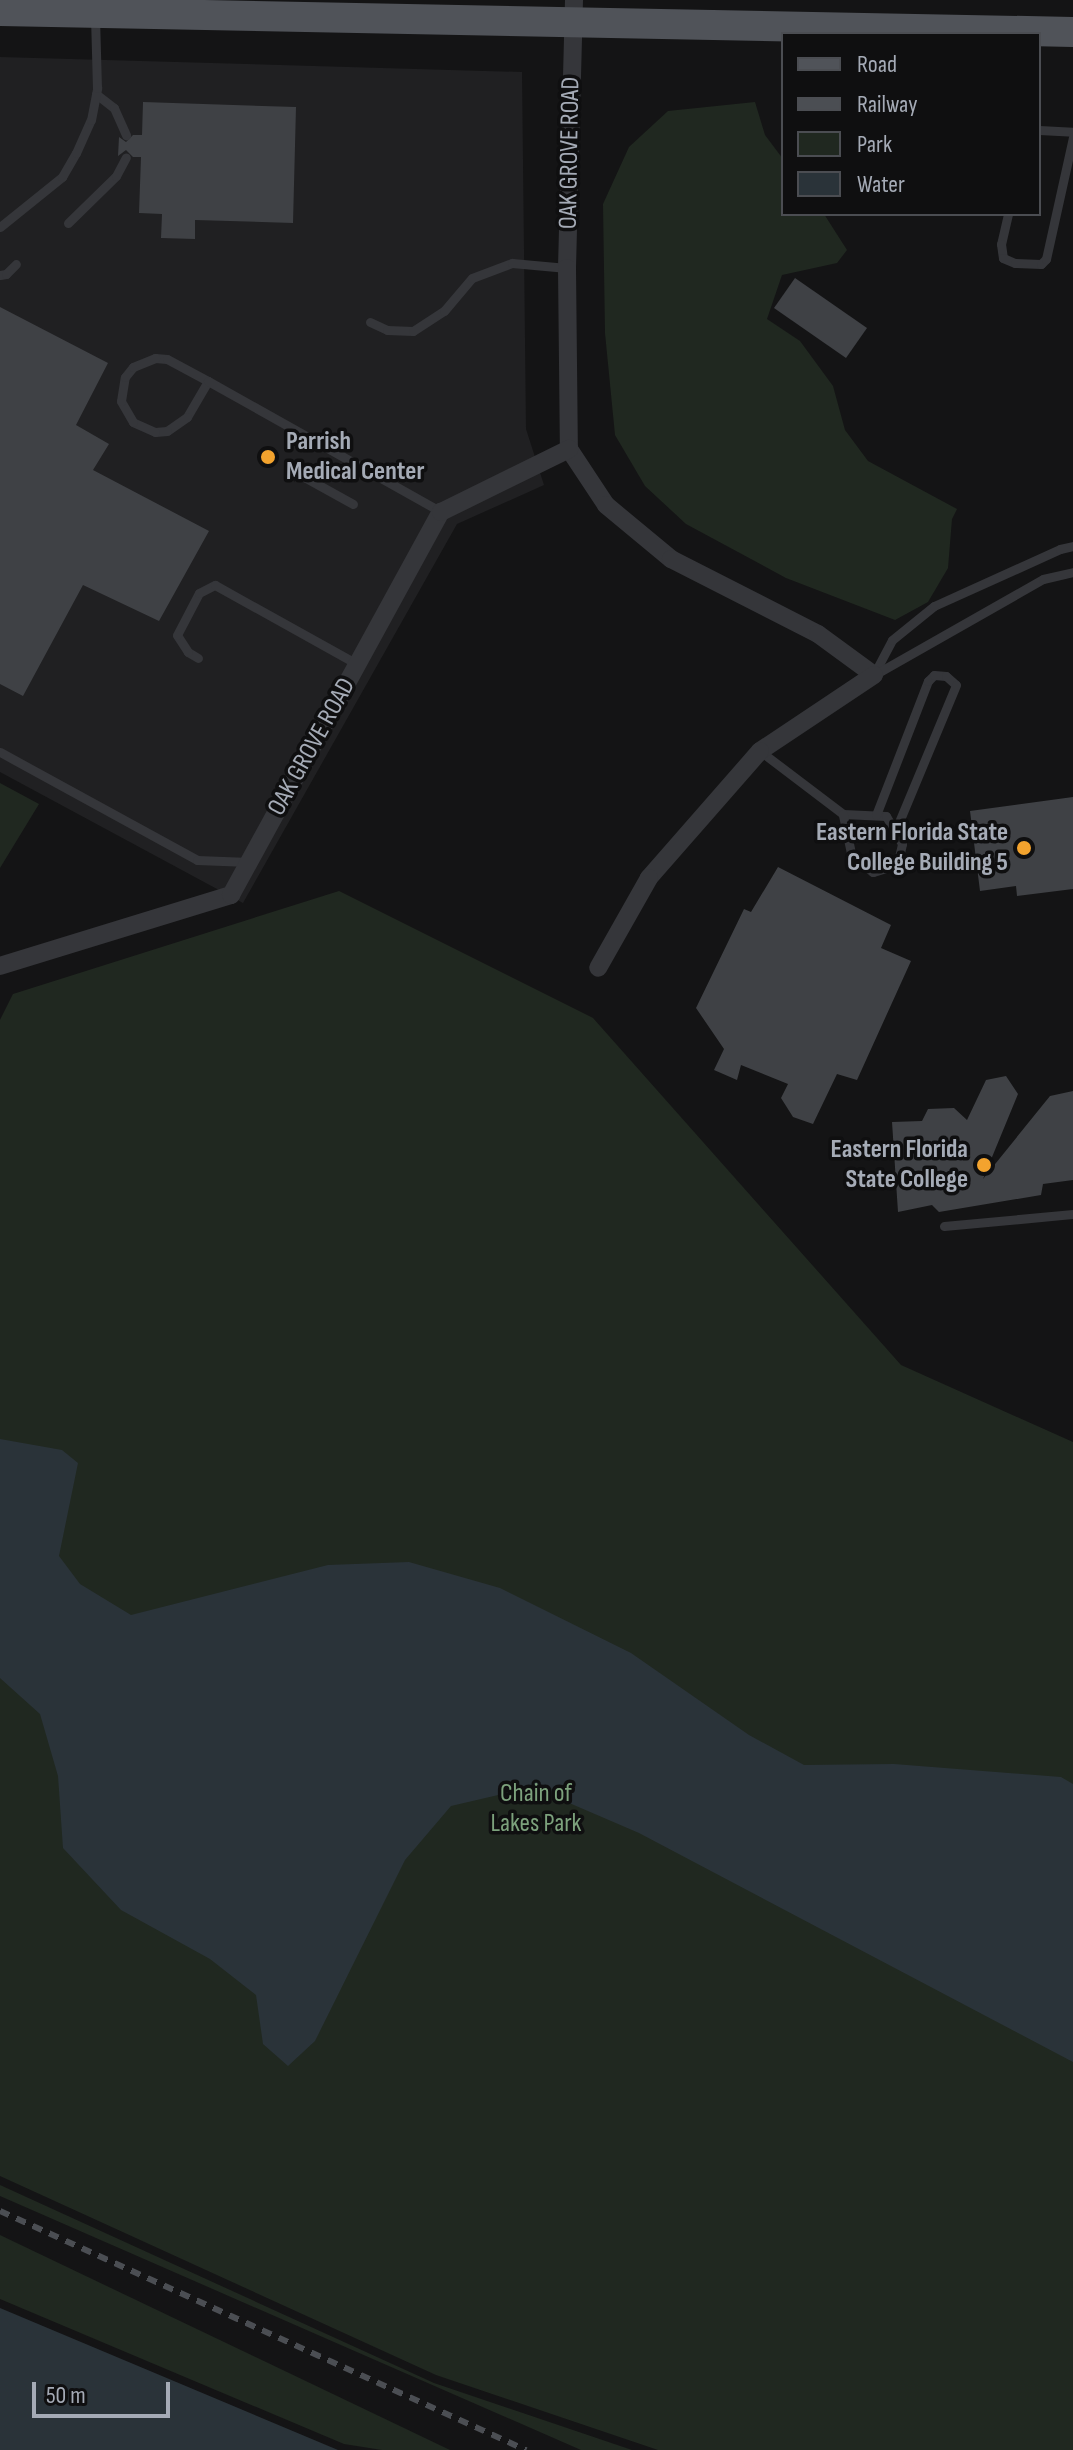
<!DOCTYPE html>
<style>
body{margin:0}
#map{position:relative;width:1073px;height:2450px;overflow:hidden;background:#141415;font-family:"Sofia Sans Condensed",sans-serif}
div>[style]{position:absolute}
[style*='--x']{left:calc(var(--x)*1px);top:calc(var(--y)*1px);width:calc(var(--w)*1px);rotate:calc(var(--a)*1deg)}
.built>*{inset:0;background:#202022}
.green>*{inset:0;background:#202820}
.water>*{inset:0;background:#2a3339}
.building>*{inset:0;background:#3f4145}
.service>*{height:9px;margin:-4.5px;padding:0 4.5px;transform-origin:4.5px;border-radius:4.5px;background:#35363a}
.minor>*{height:18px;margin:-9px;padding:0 9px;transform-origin:9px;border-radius:9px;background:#35363a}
.primary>*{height:30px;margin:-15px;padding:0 15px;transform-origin:15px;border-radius:15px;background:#505359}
.rail>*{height:6px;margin-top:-3px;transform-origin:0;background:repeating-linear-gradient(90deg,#4b4e53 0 10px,transparent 0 18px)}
.dots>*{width:22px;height:22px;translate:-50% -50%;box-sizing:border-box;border:4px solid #0f0f10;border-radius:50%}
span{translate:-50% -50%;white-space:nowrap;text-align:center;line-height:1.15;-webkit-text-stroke:7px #0f0f10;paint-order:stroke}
.street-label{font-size:26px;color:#a5abb6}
.poi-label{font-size:26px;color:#a5abb6;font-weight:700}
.left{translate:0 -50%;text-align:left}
.right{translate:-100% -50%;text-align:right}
.park-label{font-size:26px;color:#7ca17c}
.legend{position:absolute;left:781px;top:32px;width:260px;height:184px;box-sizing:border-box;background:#0f0f10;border:2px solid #4b4d52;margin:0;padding:10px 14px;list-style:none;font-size:24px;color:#a5abb6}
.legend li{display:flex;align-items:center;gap:16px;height:40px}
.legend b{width:40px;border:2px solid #4b4d52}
.scale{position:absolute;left:32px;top:2382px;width:138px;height:36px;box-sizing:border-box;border:4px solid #a5abb6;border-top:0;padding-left:10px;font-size:24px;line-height:28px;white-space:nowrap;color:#a5abb6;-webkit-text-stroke:6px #0f0f10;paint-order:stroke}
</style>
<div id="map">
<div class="built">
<i style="clip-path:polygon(0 57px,522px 72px,526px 429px,544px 485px,457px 524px,243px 903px,0 772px)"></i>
</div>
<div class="green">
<i style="clip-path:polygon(755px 102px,765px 135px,783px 159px,783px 214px,824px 214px,847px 250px,837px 263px,782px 275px,767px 319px,800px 341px,833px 386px,845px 430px,868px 461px,957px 509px,952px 519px,948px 568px,928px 602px,895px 620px,786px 578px,686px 524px,645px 486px,615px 435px,605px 333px,603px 204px,629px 147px,668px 111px)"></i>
<i style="clip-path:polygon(0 783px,39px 804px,0 868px)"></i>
<i style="clip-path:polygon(339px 891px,593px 1018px,901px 1365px,1073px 1442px,1073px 2450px,658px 2450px,436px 2375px,0 2176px,0 1020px,13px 994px)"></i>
<i style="clip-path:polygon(0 2185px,434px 2383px,632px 2450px,581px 2450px,0 2196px)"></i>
<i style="clip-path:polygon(0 2235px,450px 2450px,382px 2450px,344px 2444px,0 2299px)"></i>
</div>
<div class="water">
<i style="clip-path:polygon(0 1439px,62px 1450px,78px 1463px,59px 1556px,80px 1584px,131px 1615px,328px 1565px,409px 1562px,500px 1588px,631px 1653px,749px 1735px,804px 1765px,894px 1764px,1061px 1777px,1073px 1784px,1073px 2062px,639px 1833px,532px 1787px,451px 1806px,405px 1860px,315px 2041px,288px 2066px,263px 2044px,256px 1995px,210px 1959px,121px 1910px,63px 1848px,58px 1776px,40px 1714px,0 1678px)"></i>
<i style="clip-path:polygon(0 2308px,338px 2450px,0 2450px)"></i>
</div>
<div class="building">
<i style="clip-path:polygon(143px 102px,296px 107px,293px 223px,195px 220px,195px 239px,161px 238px,162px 214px,139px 213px,141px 157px,133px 157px,126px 150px,118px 156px,119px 137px,126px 142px,133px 135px,142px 135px)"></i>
<i style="clip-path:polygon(795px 278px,867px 328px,846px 358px,774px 308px)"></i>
<i style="clip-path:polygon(0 307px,108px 363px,76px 425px,109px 444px,93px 470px,209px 531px,159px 621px,83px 585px,23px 696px,0 684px)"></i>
<i style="clip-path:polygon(1073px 797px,1073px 889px,1017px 896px,1016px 886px,980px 891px,970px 811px)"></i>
<i style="clip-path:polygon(778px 867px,891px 925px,881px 948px,911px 961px,857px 1080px,837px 1074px,813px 1124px,793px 1117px,781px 1098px,788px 1084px,741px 1065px,737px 1080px,714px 1070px,724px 1049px,696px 1008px,744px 909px,751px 912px)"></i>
<i style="clip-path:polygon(1006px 1076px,1018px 1094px,983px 1179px,1050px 1096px,1073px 1091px,1073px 1180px,1043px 1184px,1041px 1195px,939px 1212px,932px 1205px,898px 1212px,892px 1122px,922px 1121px,928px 1109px,954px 1108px,967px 1120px,986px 1080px)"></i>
</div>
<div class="service">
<i style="--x:96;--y:94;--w:23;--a:38"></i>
<i style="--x:114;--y:108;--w:30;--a:66"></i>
<i style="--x:1039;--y:130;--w:34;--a:3"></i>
<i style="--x:1008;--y:214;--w:31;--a:103"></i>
<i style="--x:1001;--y:244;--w:14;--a:82"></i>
<i style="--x:1003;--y:258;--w:13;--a:23"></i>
<i style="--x:1015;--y:263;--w:26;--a:2"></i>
<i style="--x:1041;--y:264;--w:7;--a:-45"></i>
<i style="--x:1046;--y:259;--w:125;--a:-77.5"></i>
<i style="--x:68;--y:223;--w:67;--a:-44.4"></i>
<i style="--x:116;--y:176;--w:21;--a:-62"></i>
<i style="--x:0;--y:227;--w:80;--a:-38.9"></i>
<i style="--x:62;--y:177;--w:28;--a:-60"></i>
<i style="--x:76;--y:153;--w:36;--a:-66"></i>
<i style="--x:91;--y:120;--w:33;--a:-79"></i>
<i style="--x:97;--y:88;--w:72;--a:-91.6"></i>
<i style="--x:0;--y:275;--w:6;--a:-9"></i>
<i style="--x:6;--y:274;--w:14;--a:-45"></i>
<i style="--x:370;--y:322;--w:19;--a:25"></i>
<i style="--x:387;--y:330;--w:26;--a:2"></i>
<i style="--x:413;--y:331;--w:37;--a:-33"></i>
<i style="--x:444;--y:311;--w:43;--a:-49.7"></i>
<i style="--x:472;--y:278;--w:43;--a:-20.6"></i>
<i style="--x:512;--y:263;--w:55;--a:5.2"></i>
<i style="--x:155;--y:358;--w:12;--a:5"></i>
<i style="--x:167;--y:359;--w:47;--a:28.2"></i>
<i style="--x:208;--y:381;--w:42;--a:120.3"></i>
<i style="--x:187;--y:417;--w:24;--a:145"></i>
<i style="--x:167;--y:431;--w:12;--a:175"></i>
<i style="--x:155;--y:432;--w:24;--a:-156"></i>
<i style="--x:133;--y:422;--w:24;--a:-120"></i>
<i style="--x:121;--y:401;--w:24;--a:-81"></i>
<i style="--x:125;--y:377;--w:13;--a:-51"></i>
<i style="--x:133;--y:367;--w:24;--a:-22"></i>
<i style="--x:208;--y:381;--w:267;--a:29.3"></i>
<i style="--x:297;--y:473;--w:64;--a:29"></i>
<i style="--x:198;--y:658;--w:12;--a:-149"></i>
<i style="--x:188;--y:652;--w:20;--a:-123"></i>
<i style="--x:177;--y:635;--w:47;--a:-62.4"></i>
<i style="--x:199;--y:593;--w:18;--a:-27"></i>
<i style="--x:215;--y:585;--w:162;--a:29.1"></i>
<i style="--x:874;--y:674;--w:38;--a:-62"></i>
<i style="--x:892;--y:640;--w:54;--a:-39"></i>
<i style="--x:934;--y:606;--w:138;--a:-24.3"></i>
<i style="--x:1060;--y:549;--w:13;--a:-13"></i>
<i style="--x:874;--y:675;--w:194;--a:-29.6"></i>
<i style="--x:1043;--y:579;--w:31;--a:-13"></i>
<i style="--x:760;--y:751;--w:104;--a:37.2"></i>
<i style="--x:843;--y:814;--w:43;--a:2.7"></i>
<i style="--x:886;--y:816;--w:32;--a:60"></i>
<i style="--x:902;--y:844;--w:13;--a:103"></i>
<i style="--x:899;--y:857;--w:17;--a:140"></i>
<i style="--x:886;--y:868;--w:14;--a:163"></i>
<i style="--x:873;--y:872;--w:12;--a:-145"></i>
<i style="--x:863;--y:865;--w:17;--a:-135"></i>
<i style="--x:851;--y:853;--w:40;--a:-102"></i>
<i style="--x:0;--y:752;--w:225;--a:28.7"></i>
<i style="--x:197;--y:860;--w:52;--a:2.2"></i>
<i style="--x:876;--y:815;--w:144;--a:-68.8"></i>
<i style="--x:928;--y:681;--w:8;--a:-45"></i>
<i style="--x:934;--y:675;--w:12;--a:5"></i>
<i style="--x:946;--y:676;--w:13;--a:42"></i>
<i style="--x:956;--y:685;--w:156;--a:112.6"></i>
<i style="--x:944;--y:1226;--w:130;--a:-5.3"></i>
</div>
<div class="minor">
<i style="--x:574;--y:0;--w:268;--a:91.5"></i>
<i style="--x:567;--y:268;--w:181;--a:89.4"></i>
<i style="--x:569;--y:449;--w:67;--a:56.5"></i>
<i style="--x:606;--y:505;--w:85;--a:39.7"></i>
<i style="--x:671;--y:559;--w:165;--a:27"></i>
<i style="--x:818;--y:634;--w:69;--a:36.2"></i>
<i style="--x:874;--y:675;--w:137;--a:146.3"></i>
<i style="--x:760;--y:751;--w:169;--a:131.2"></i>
<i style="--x:649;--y:878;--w:103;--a:119.5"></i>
<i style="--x:0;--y:966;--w:242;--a:-17.1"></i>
<i style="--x:231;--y:895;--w:437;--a:-61.3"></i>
<i style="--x:441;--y:512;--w:143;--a:-26.2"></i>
</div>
<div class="primary">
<i style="--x:0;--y:11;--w:1073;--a:1.12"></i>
</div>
<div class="rail">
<i style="--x:0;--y:2211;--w:578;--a:24.44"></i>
</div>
<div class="dots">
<i style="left:268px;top:457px;background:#f3a32e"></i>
<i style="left:1024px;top:848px;background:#f3a32e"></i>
<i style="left:984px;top:1165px;background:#f3a32e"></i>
</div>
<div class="street-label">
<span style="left:570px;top:153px;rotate:-89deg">OAK GROVE ROAD</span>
<span style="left:312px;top:747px;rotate:-61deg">OAK GROVE ROAD</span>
</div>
<div class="poi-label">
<span class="left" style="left:286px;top:457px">Parrish<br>Medical Center</span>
<span class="right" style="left:1008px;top:848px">Eastern Florida State<br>College Building 5</span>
<span class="right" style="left:968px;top:1165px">Eastern Florida<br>State College</span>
</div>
<div class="park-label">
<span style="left:536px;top:1809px">Chain of<br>Lakes Park</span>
</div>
<ul class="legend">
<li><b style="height:10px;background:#505359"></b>Road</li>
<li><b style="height:10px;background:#4b4e53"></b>Railway</li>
<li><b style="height:22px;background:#202820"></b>Park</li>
<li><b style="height:22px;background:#2a3339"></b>Water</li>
</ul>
<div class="scale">50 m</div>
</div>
